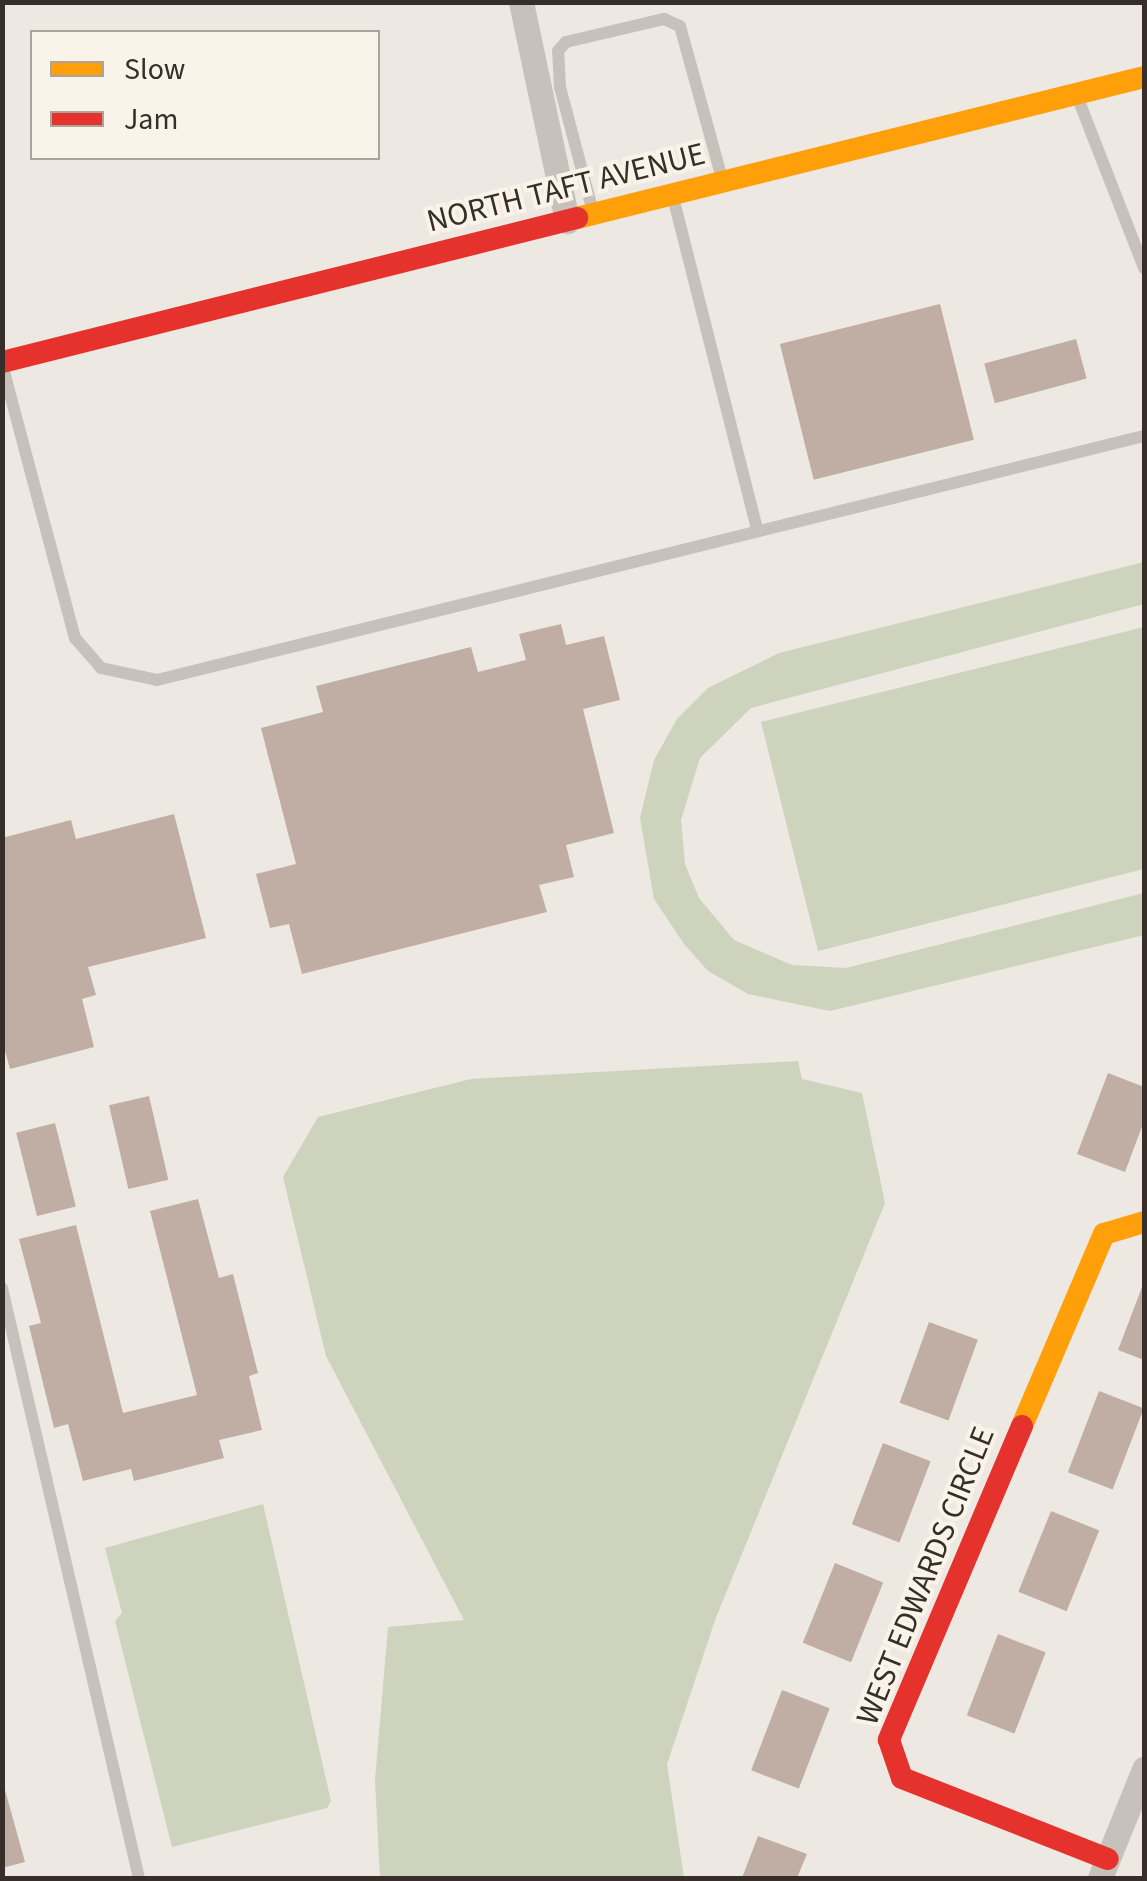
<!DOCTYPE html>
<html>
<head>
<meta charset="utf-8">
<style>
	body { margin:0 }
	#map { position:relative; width:1147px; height:1881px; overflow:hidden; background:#ede8e2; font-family:"Source Sans 3",sans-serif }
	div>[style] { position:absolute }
	.green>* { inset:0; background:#cdd3bc }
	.building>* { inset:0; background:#c0aea4; transform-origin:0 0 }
	.lane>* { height:12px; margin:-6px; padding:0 6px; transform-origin:6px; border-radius:6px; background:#c6c1bb }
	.street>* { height:25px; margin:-12.5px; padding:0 12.5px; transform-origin:12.5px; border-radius:12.5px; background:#c6c1bb }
	.slow>* { height:22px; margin:-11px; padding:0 11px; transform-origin:11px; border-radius:11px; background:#ff9f0a }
	.jam>* { height:22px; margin:-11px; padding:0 11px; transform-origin:11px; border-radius:11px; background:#e5322d }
	span { translate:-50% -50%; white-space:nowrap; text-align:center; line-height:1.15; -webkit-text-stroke:8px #f9f3e9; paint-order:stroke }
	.street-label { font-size:32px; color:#372e29 }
	.frame { position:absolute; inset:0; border:5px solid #372e29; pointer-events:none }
	.legend { position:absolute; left:30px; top:30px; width:350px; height:130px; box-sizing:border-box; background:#f9f3e9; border:2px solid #aba49c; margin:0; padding:12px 18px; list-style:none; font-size:30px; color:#372e29 }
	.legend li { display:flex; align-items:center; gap:20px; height:50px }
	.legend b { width:50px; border:2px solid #aba49c }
</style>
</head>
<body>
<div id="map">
	<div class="green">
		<i style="clip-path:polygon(1144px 562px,1144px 604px,751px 708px,700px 758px,681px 820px,685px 864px,699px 898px,734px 940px,792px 965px,846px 968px,1144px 893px,1144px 935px,830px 1011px,748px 994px,708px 971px,684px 944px,654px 899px,640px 818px,654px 760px,677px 719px,708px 688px,779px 653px)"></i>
		<i style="clip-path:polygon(1144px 627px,1144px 869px,818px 951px,761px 722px)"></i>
		<i style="clip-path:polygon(798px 1061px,802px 1079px,862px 1093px,885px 1203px,715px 1620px,667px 1764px,684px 1878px,380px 1878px,375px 1780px,388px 1627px,464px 1620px,326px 1356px,283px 1177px,318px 1117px,471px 1079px)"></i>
		<i style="clip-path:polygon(263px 1504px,331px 1801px,327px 1808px,172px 1847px,115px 1621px,122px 1613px,105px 1548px)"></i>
	</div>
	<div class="building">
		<i style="left:940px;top:304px;width:140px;height:165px;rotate:76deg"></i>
		<i style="left:1076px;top:339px;width:41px;height:95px;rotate:75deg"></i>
		<i style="clip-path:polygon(561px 624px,566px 645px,604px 636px,620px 700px,583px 709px,614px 833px,566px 845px,574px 877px,539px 885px,547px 912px,302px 974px,289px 924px,270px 928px,256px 874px,296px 864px,261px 728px,323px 712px,316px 686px,471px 647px,478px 672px,526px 660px,519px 634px)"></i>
		<i style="clip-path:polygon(174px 814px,206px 938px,88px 967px,96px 995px,82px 999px,94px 1047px,10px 1069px,2px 1040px,2px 838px,71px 820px,76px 839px)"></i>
		<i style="clip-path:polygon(1108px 1073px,1144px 1087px,1144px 1121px,1125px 1172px,1077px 1154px)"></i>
		<i style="left:149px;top:1096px;width:86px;height:41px;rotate:77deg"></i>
		<i style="left:55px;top:1123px;width:86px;height:40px;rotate:76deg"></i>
		<i style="clip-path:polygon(198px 1199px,219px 1278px,233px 1274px,258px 1373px,249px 1376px,262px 1430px,219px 1440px,224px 1458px,134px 1481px,131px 1469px,83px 1481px,68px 1424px,54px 1428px,29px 1326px,41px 1323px,19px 1239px,76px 1225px,123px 1413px,197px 1395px,150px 1211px)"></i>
		<i style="clip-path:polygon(1144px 1282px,1144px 1360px,1118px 1350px)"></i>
		<i style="left:929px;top:1322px;width:52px;height:86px;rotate:20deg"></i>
		<i style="left:1099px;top:1391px;width:48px;height:87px;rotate:21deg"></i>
		<i style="left:883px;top:1443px;width:51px;height:87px;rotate:21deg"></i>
		<i style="left:1051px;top:1511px;width:52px;height:87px;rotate:22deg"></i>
		<i style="left:835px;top:1563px;width:52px;height:86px;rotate:22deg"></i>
		<i style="left:998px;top:1634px;width:51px;height:87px;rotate:21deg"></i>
		<i style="left:782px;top:1690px;width:51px;height:86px;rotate:21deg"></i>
		<i style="clip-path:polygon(2px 1779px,25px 1862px,2px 1868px)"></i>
		<i style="clip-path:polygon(758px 1836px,807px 1854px,797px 1878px,742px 1878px)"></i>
	</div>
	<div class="lane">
		<i style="left:1077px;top:96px;width:185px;rotate:68.7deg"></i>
		<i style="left:673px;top:197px;width:341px;rotate:75.8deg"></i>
		<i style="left:593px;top:212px;width:129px;rotate:-104.8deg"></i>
		<i style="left:560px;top:87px;width:36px;rotate:-93deg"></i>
		<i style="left:558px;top:51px;width:12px;rotate:-48deg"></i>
		<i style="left:566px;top:42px;width:101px;rotate:-13.2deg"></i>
		<i style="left:664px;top:19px;width:17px;rotate:24deg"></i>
		<i style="left:680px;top:26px;width:159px;rotate:74.6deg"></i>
		<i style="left:2px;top:364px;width:284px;rotate:75.1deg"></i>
		<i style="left:75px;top:638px;width:40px;rotate:49deg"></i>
		<i style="left:101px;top:668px;width:57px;rotate:12.1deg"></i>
		<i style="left:157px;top:680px;width:1017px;rotate:-13.89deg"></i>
		<i style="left:2px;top:1288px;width:606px;rotate:76.93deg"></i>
	</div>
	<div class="street">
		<i style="left:521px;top:2px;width:224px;rotate:78.1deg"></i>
		<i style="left:1100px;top:1878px;width:118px;rotate:-68deg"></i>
	</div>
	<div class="slow">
		<i style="left:577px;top:218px;width:584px;rotate:-13.96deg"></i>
		<i style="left:1022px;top:1426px;width:209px;rotate:-66.9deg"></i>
		<i style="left:1104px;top:1234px;width:42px;rotate:-16.7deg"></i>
	</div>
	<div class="jam">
		<i style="left:2px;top:362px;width:593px;rotate:-14.06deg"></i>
		<i style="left:1022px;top:1426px;width:341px;rotate:113deg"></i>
		<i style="left:889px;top:1740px;width:40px;rotate:71.1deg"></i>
		<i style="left:902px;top:1778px;width:221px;rotate:21.5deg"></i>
	</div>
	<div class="street-label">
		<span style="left:566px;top:188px;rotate:-14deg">NORTH TAFT AVENUE</span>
		<span style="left:926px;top:1576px;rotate:-68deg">WEST EDWARDS CIRCLE</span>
	</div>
	<div class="frame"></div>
	<ul class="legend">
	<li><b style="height:12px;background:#ff9f0a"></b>Slow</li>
	<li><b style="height:12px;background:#e5322d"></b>Jam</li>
	</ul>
</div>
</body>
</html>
